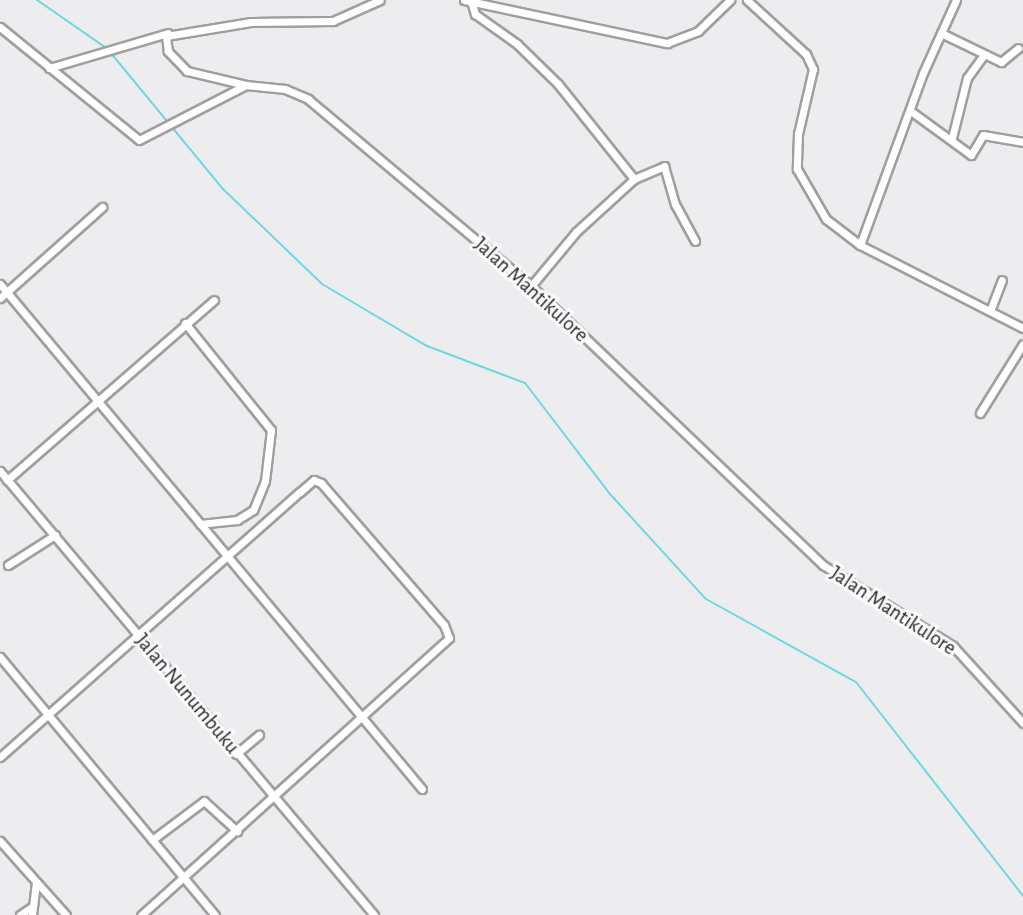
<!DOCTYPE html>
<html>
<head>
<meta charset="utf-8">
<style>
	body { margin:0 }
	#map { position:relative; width:1023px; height:915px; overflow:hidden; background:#ededf0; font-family:"Alegreya Sans",sans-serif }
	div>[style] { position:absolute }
	.stream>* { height:2px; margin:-1px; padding:0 1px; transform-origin:1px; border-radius:1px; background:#6ed8dc }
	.roads { filter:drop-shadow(2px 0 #9f9fa1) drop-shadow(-2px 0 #9f9fa1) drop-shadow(0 2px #9f9fa1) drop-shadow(0 -2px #9f9fa1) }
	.minor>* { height:7px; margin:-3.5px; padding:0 3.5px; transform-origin:3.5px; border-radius:3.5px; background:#fff }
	span { translate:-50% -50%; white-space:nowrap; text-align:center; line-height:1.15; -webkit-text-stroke:6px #fafbfd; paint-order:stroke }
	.street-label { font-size:21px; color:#29292a }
</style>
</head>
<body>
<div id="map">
	<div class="stream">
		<i style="left:37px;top:0;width:84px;rotate:34.8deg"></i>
		<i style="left:110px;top:52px;width:178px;rotate:50.5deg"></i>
		<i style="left:223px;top:189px;width:137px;rotate:43.8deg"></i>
		<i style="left:322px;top:284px;width:122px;rotate:30.6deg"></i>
		<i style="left:427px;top:346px;width:105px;rotate:20.7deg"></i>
		<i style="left:525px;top:383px;width:140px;rotate:52.6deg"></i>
		<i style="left:610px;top:494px;width:142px;rotate:47.6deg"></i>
		<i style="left:706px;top:599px;width:171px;rotate:29deg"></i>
		<i style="left:856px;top:682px;width:271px;rotate:52deg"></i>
	</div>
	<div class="roads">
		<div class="minor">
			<i style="left:464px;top:0;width:208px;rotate:12deg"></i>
			<i style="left:667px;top:43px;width:33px;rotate:-21deg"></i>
			<i style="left:698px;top:31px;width:45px;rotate:-44.1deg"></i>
			<i style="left:747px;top:0;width:80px;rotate:42.5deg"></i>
			<i style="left:806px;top:54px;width:17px;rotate:65deg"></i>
			<i style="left:813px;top:69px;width:67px;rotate:103deg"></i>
			<i style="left:798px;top:134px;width:35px;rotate:92deg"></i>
			<i style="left:797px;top:169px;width:58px;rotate:59.9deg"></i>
			<i style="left:826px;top:219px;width:43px;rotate:37.4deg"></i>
			<i style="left:860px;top:245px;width:183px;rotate:27deg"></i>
			<i style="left:471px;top:1px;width:14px;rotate:73deg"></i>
			<i style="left:475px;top:14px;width:52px;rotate:35.5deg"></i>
			<i style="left:517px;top:44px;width:57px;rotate:44.3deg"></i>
			<i style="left:558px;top:84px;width:122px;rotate:51.3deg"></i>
			<i style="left:634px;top:179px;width:79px;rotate:137.6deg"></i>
			<i style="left:576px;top:232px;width:70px;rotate:129.8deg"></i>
			<i style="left:0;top:27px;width:179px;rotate:39.1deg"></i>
			<i style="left:139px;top:140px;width:120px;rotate:-27.2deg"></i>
			<i style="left:246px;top:85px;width:39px;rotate:6deg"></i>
			<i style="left:285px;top:89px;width:25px;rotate:23deg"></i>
			<i style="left:308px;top:99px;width:291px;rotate:40deg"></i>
			<i style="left:531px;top:286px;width:404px;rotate:43.7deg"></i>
			<i style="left:823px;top:565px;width:153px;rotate:31.9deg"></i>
			<i style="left:953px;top:646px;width:104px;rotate:47.7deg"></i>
			<i style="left:941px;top:33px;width:67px;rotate:25.8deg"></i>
			<i style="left:1001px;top:62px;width:22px;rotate:-39deg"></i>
			<i style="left:49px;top:68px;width:124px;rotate:-16.4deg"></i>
			<i style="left:246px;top:85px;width:61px;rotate:-166.7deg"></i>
			<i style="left:187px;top:71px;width:28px;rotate:-134deg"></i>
			<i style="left:168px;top:51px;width:15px;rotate:-98deg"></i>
			<i style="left:166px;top:36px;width:86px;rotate:-9.4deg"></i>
			<i style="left:251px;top:22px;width:82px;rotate:-0.7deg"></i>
			<i style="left:333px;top:21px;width:51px;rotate:-24.1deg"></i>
			<i style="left:912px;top:112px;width:73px;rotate:36.1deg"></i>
			<i style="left:971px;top:155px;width:23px;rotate:-59deg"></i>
			<i style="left:983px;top:135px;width:41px;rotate:9.9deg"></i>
			<i style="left:952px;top:138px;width:62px;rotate:-76deg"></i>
			<i style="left:967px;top:78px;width:29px;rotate:-54deg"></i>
			<i style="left:634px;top:179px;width:33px;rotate:-23deg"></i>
			<i style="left:664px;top:166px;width:40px;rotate:74deg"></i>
			<i style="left:675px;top:204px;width:42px;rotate:61.6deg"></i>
			<i style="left:860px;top:245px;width:183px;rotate:-69.9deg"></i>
			<i style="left:923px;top:73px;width:80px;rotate:-65.7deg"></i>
			<i style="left:0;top:284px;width:658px;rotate:50.12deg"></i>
			<i style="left:0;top:298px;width:137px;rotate:-41.7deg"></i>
			<i style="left:990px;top:311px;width:33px;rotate:-69deg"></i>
			<i style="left:185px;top:323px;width:137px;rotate:51.2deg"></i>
			<i style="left:271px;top:430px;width:51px;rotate:96.7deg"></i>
			<i style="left:265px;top:481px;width:31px;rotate:112deg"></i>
			<i style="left:253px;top:510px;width:19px;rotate:148deg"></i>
			<i style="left:237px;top:520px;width:37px;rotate:174deg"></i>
			<i style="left:980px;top:413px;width:81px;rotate:-58.1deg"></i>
			<i style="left:0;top:471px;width:581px;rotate:49.89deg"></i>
			<i style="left:7px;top:480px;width:274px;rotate:-41deg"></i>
			<i style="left:8px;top:565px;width:56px;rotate:-32.6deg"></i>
			<i style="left:0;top:657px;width:336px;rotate:50.2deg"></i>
			<i style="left:236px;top:754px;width:30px;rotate:-40deg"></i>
			<i style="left:0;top:757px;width:400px;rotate:-41.5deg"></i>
			<i style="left:300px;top:492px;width:18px;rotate:-41deg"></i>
			<i style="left:314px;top:480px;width:8px;rotate:23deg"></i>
			<i style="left:321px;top:483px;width:188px;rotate:49.1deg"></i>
			<i style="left:444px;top:625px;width:14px;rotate:69deg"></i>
			<i style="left:449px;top:638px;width:414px;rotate:138deg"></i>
			<i style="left:152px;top:840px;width:65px;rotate:-36.9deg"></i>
			<i style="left:204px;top:801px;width:45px;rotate:42.3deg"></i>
			<i style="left:0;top:841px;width:99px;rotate:48.3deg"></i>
			<i style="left:20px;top:915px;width:14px;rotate:-34deg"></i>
			<i style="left:32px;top:915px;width:33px;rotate:-83deg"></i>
		</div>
	</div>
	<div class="street-label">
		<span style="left:531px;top:290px;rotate:42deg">Jalan Mantikulore</span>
		<span style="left:893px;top:611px;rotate:33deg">Jalan Mantikulore</span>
		<span style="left:187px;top:694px;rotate:50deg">Jalan Nunumbuku</span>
	</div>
</div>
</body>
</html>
